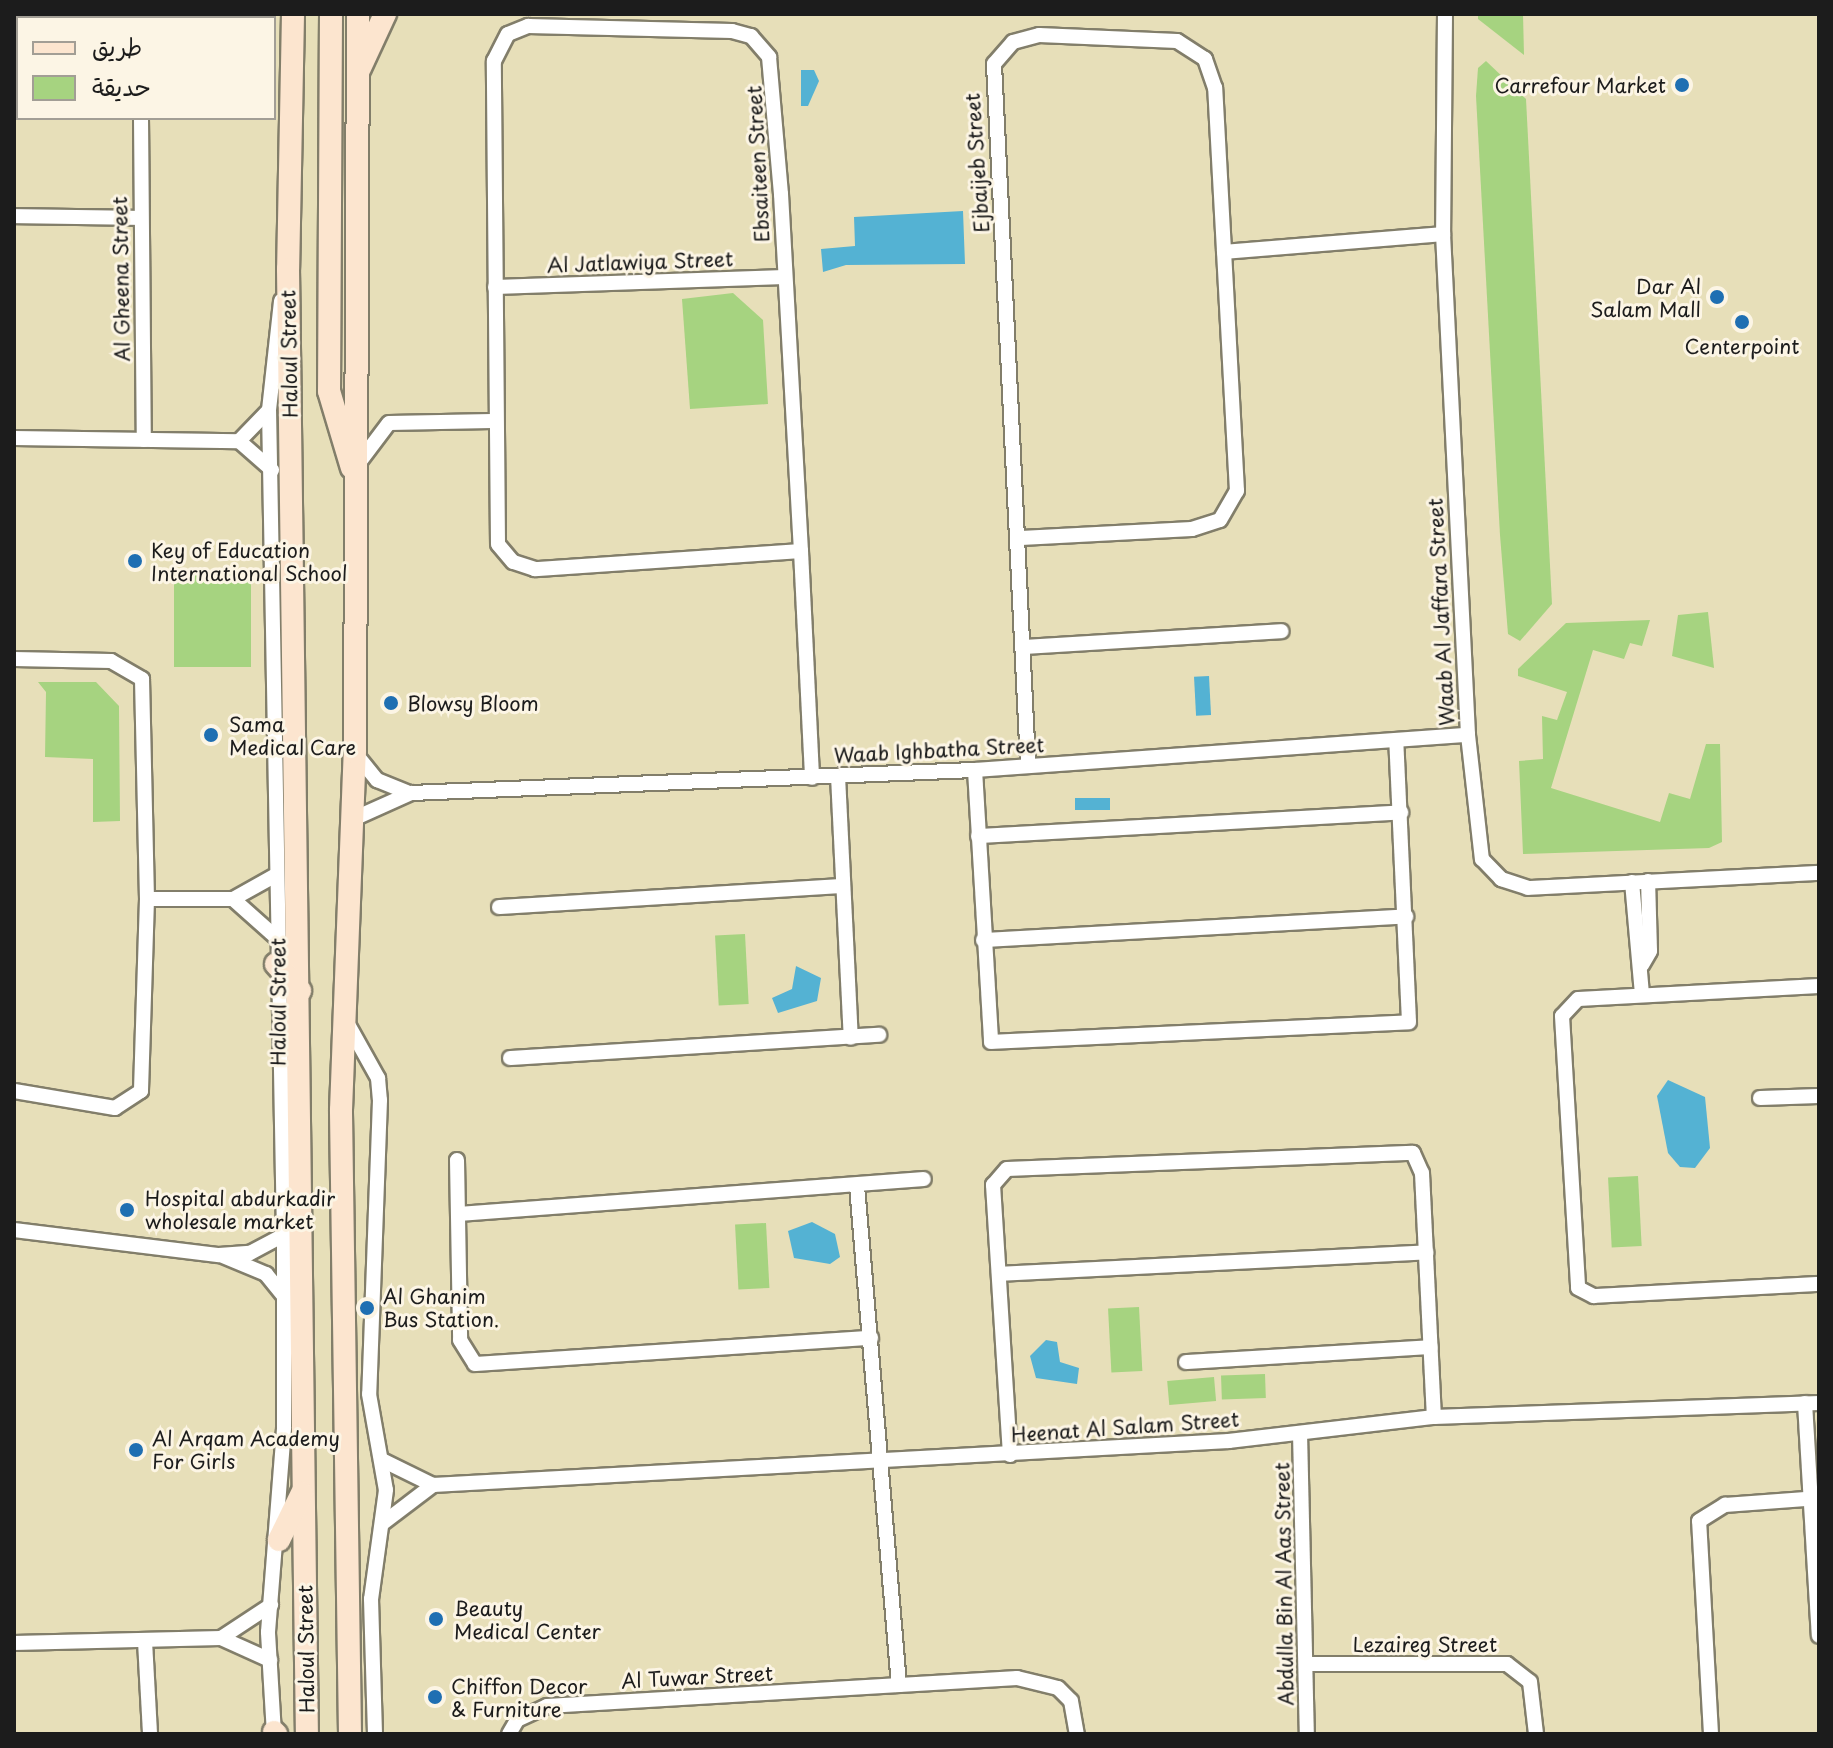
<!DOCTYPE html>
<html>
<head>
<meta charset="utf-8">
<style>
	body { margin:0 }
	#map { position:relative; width:1833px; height:1748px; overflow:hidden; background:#e7dfb9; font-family:"Playpen Sans","Playpen Sans Arabic",sans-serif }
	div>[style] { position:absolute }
	.green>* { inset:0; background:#a6d380; transform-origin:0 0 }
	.water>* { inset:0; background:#54b2d3; transform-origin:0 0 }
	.roads { filter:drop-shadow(2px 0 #827e6a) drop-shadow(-2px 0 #827e6a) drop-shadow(0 2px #827e6a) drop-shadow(0 -2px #827e6a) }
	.minor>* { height:14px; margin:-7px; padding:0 7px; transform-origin:7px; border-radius:7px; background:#fff }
	.secondary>* { height:22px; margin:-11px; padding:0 11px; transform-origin:11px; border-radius:11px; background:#fce5cf }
	.dots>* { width:22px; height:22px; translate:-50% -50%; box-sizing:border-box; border:4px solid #fcf5e5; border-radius:50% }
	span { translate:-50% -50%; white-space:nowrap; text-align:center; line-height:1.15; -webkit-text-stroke:6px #fcf5e5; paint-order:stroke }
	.poi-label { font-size:20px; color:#1c1c1c }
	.right { translate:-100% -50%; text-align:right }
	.left { translate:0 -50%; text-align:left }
	.street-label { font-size:20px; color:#1c1c1c }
	.frame { position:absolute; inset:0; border:16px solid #1c1c1c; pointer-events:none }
	.legend { position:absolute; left:16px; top:16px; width:260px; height:104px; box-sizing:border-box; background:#fcf5e5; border:2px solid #a29e95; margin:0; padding:10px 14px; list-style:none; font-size:24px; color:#1c1c1c }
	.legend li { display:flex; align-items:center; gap:16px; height:40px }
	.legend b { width:40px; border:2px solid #a29e95 }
</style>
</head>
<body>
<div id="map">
	<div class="green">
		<i style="clip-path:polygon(1478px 14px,1523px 14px,1524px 55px,1478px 19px)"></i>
		<i style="clip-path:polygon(1486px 61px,1526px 99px,1552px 604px,1520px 641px,1508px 634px,1500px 535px,1476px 96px,1478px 68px)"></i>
		<i style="clip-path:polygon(733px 293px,763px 320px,768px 404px,690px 409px,682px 299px)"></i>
		<i style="left:174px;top:571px;width:77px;height:96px"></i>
		<i style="clip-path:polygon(1708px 612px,1714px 668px,1672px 656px,1678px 615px)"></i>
		<i style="clip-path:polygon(1650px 620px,1642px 646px,1630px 643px,1624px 659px,1593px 650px,1551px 788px,1660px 822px,1669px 793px,1690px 799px,1706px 744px,1720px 744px,1722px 842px,1709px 848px,1523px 854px,1519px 761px,1543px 759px,1542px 716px,1557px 720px,1567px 692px,1518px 676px,1518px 669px,1566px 623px)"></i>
		<i style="clip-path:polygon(38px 682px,96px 682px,119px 706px,120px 821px,93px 822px,93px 759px,45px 757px,46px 692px)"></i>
		<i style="left:745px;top:934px;width:70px;height:30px;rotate:87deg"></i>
		<i style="left:1638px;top:1176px;width:70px;height:30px;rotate:87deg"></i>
		<i style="left:766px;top:1223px;width:65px;height:31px;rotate:87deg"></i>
		<i style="left:1139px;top:1307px;width:64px;height:31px;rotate:87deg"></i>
		<i style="left:1265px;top:1374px;width:24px;height:44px;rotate:88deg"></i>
		<i style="left:1214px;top:1377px;width:24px;height:47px;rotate:85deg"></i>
	</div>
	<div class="water">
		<i style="clip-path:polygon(801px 70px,814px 70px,819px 81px,808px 106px,801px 106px)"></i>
		<i style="clip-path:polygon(963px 211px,965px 264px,846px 265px,823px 272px,821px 249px,855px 246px,854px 217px)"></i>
		<i style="left:1209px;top:676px;width:39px;height:15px;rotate:87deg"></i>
		<i style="left:1110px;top:798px;width:12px;height:35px;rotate:90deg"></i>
		<i style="clip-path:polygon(796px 966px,821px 978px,817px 1001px,778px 1013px,772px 998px,792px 989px)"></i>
		<i style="clip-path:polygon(1668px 1080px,1705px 1097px,1710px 1148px,1695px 1168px,1680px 1167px,1668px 1153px,1657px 1096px)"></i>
		<i style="clip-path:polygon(812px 1222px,835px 1234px,840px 1257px,830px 1264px,794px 1258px,788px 1231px)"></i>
		<i style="clip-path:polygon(1046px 1340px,1057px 1342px,1060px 1362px,1079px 1368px,1077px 1384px,1036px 1378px,1030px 1356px)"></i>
	</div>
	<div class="roads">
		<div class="minor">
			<i style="left:133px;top:14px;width:5px;rotate:53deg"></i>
			<i style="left:1445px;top:14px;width:220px;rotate:90.5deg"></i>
			<i style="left:1443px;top:234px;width:502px;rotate:87.14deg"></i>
			<i style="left:1468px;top:735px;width:125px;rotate:83.6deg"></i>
			<i style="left:1482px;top:859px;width:28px;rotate:46deg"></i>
			<i style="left:1501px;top:879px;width:28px;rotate:18deg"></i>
			<i style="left:1528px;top:888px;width:291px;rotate:-3deg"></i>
			<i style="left:141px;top:118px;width:322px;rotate:89.5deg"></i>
			<i style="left:14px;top:216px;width:125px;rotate:0.9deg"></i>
			<i style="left:1224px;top:252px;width:220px;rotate:-4.7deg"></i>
			<i style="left:495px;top:287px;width:290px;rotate:-2deg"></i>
			<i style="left:14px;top:438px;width:225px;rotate:0.8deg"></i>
			<i style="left:239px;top:441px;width:44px;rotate:41.3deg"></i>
			<i style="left:239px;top:441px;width:43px;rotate:-45.9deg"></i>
			<i style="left:361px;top:460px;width:46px;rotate:-52.9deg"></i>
			<i style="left:389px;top:423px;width:103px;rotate:-1.1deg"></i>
			<i style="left:1021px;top:538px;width:171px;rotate:-3deg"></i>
			<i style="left:1192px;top:529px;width:29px;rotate:-18deg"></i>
			<i style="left:1220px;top:520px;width:34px;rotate:-60deg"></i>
			<i style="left:1237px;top:491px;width:404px;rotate:-93.1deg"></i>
			<i style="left:1215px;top:88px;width:31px;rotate:-109deg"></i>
			<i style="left:1205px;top:59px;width:33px;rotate:-147deg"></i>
			<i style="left:1177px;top:41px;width:138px;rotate:-177.5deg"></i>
			<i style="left:1039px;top:35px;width:27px;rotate:165deg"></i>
			<i style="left:1013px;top:42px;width:29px;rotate:131deg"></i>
			<i style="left:994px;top:64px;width:702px;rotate:87.22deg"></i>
			<i style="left:801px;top:551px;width:267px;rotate:176.1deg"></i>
			<i style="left:535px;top:569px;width:23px;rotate:-162deg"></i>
			<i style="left:513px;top:562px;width:23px;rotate:-130deg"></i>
			<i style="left:498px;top:544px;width:483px;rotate:-90.5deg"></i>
			<i style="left:494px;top:61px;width:30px;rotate:-63deg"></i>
			<i style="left:508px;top:34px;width:22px;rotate:-22deg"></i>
			<i style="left:528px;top:26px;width:204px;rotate:1.4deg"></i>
			<i style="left:732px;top:31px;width:20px;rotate:15deg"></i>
			<i style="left:751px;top:36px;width:28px;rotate:49deg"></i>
			<i style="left:769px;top:57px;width:138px;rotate:85deg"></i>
			<i style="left:781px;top:194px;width:358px;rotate:86.8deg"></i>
			<i style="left:801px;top:551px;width:227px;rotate:87.2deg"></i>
			<i style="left:1023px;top:647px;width:259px;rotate:-3.5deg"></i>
			<i style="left:14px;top:659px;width:97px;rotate:1.2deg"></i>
			<i style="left:111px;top:661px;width:36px;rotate:30deg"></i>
			<i style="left:142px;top:679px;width:220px;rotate:88.7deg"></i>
			<i style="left:147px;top:899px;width:192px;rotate:91.8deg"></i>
			<i style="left:141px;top:1091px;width:31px;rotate:147deg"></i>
			<i style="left:115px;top:1108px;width:102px;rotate:-170.4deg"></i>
			<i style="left:355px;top:753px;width:35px;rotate:51deg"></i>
			<i style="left:377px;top:780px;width:32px;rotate:22deg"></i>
			<i style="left:975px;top:770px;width:272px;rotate:86.6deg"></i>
			<i style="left:991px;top:1042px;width:418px;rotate:-2.7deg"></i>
			<i style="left:1409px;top:1022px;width:282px;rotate:-92.6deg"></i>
			<i style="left:838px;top:776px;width:262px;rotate:87.2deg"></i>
			<i style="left:353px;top:819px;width:64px;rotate:-24.1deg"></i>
			<i style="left:411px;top:793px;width:564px;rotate:-2.34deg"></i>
			<i style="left:975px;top:770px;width:494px;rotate:-4.1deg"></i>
			<i style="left:978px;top:836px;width:424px;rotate:-3.2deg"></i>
			<i style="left:1632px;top:882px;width:113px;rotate:84.9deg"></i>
			<i style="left:147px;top:899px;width:86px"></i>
			<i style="left:233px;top:899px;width:49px;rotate:-29.2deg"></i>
			<i style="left:233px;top:899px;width:59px;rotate:41.6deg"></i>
			<i style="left:499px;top:907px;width:344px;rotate:-3.5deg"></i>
			<i style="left:983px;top:940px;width:424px;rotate:-3.2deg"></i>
			<i style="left:1642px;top:965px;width:16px;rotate:-60deg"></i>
			<i style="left:1650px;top:951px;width:70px;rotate:-91.6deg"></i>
			<i style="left:1819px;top:986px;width:241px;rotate:176.9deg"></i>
			<i style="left:1578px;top:999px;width:23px;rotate:133deg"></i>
			<i style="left:1562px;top:1016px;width:272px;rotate:86.6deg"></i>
			<i style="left:1578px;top:1288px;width:18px;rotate:27deg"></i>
			<i style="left:1594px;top:1296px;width:225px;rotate:-3.1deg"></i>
			<i style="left:345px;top:1019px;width:68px;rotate:60.8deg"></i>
			<i style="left:378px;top:1078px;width:22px;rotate:85deg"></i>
			<i style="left:380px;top:1100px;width:294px;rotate:92.1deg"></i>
			<i style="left:369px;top:1394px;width:97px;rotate:80deg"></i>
			<i style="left:386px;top:1490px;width:110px;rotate:97.8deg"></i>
			<i style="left:371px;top:1599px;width:135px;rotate:88.3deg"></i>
			<i style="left:510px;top:1058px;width:370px;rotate:-3.6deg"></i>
			<i style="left:1760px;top:1098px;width:59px;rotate:-1.9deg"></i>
			<i style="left:457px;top:1160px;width:180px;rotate:89deg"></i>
			<i style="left:460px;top:1340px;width:28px;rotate:58deg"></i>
			<i style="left:475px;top:1364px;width:397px;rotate:-3.8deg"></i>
			<i style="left:857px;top:1186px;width:501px;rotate:85.19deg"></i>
			<i style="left:459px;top:1214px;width:466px;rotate:-4.3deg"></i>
			<i style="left:14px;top:1230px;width:207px;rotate:7deg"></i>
			<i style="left:219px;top:1255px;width:31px;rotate:-4deg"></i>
			<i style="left:250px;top:1253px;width:38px;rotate:-28deg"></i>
			<i style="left:223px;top:1256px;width:47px;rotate:22.7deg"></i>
			<i style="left:266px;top:1274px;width:28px;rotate:51deg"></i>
			<i style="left:999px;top:1274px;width:428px;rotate:-2.9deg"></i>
			<i style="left:1186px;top:1362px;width:245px;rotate:-3.5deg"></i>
			<i style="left:1805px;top:1403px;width:233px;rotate:86.6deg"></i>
			<i style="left:1300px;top:1433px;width:301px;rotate:88.7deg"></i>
			<i style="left:1010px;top:1455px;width:271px;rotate:-93.6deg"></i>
			<i style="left:993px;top:1185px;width:21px;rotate:-49deg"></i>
			<i style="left:1007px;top:1169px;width:406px;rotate:-2.3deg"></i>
			<i style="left:1413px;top:1153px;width:22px;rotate:66deg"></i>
			<i style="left:1422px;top:1173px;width:244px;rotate:87.2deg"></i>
			<i style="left:384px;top:1461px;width:55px;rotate:26.1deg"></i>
			<i style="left:433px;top:1485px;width:797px;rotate:-3.16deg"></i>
			<i style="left:1229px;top:1441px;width:206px;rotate:-6.7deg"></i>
			<i style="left:1434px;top:1417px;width:385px;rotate:-2.1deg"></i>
			<i style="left:383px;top:1523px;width:63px;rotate:-37.2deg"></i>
			<i style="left:221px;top:1638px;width:54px;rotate:24.2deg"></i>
			<i style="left:145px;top:1641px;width:93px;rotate:86.9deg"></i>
			<i style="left:14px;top:1643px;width:207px;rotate:-1.4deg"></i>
			<i style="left:221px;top:1638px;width:60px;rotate:-33.4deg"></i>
			<i style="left:1308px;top:1664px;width:199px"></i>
			<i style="left:1507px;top:1664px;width:29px;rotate:38deg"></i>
			<i style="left:1530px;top:1682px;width:52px;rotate:83.4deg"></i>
			<i style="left:274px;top:1734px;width:102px;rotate:-93.4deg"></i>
			<i style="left:268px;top:1632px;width:206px;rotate:-85.5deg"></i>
			<i style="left:284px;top:1427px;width:192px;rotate:-90deg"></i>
			<i style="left:284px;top:1235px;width:825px;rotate:-91.04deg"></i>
			<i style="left:269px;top:410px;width:110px;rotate:-83.7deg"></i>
			<i style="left:509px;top:1734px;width:16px;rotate:-60deg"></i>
			<i style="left:517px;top:1720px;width:33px;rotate:-25deg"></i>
			<i style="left:547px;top:1706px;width:471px;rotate:-3.4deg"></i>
			<i style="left:1017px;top:1678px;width:42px;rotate:13.7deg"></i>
			<i style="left:1058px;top:1688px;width:18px;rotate:45deg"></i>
			<i style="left:1071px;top:1701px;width:34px;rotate:80deg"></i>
			<i style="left:1711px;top:1734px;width:213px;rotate:-93.2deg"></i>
			<i style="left:1699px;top:1521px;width:31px;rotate:-32deg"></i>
			<i style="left:1725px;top:1505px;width:94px;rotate:-4.3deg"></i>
		</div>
		<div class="secondary">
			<i style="left:293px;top:14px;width:255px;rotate:91.1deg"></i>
			<i style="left:288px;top:269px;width:1465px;rotate:89.26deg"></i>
			<i style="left:331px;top:14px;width:377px;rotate:90.3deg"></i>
			<i style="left:329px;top:391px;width:80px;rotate:73.4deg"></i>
			<i style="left:360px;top:68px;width:60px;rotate:-65.2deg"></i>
			<i style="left:276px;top:964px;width:36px;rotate:48deg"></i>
			<i style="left:279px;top:1540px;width:52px;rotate:-63.9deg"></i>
			<i style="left:274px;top:1732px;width:3px;rotate:45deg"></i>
			<i style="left:350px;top:1734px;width:624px;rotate:-90.83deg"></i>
			<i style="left:341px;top:1110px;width:358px;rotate:-87.8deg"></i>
			<i style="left:355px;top:752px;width:738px;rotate:-89.77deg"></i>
		</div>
	</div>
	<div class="dots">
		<i style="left:1682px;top:85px;background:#1f6fb2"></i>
		<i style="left:1717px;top:297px;background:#1f6fb2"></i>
		<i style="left:1742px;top:322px;background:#1f6fb2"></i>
		<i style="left:135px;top:561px;background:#1f6fb2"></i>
		<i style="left:391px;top:703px;background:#1f6fb2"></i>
		<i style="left:211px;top:735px;background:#1f6fb2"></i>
		<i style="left:127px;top:1210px;background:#1f6fb2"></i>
		<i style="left:367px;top:1308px;background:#1f6fb2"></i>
		<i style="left:136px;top:1450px;background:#1f6fb2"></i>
		<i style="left:436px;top:1619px;background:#1f6fb2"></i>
		<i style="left:435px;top:1697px;background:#1f6fb2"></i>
	</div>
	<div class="poi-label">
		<span class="right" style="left:1666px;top:85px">Carrefour Market</span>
		<span class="right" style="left:1701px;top:298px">Dar Al<br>Salam Mall</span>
		<span style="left:1742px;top:346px">Centerpoint</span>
		<span class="left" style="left:151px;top:562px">Key of Education<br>International School</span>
		<span class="left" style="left:407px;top:703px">Blowsy Bloom</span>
		<span class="left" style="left:229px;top:736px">Sama<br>Medical Care</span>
		<span class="left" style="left:145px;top:1210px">Hospital abdurkadir<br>wholesale market</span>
		<span class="left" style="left:383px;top:1308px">Al Ghanim<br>Bus Station.</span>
		<span class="left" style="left:152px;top:1450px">Al Arqam Academy<br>For Girls</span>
		<span class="left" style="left:454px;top:1620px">Beauty<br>Medical Center</span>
		<span class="left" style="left:451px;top:1698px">Chiffon Decor<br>&amp; Furniture</span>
	</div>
	<div class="street-label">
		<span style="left:977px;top:163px;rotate:-94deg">Ejbaijeb Street</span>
		<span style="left:758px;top:164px;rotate:-93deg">Ebsaiteen Street</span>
		<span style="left:640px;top:262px;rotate:-2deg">Al Jatlawiya Street</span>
		<span style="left:121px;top:279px;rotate:-91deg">Al Gheena Street</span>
		<span style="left:289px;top:354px;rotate:-91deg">Haloul Street</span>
		<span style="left:1441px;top:612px;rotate:-93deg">Waab Al Jaffara Street</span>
		<span style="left:939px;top:750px;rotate:-3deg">Waab Ighbatha Street</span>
		<span style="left:278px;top:1002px;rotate:-90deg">Haloul Street</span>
		<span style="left:1125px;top:1427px;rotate:-4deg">Heenat Al Salam Street</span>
		<span style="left:1284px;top:1584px;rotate:-91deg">Abdulla Bin Al Aas Street</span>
		<span style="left:1425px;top:1644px">Lezaireg Street</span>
		<span style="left:306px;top:1649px;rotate:-91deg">Haloul Street</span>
		<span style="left:697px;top:1677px;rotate:-3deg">Al Tuwar Street</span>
	</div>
	<div class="frame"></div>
	<ul class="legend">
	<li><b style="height:10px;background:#fce5cf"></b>طريق</li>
	<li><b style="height:22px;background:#a6d380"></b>حديقة</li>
	</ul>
</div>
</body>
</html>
